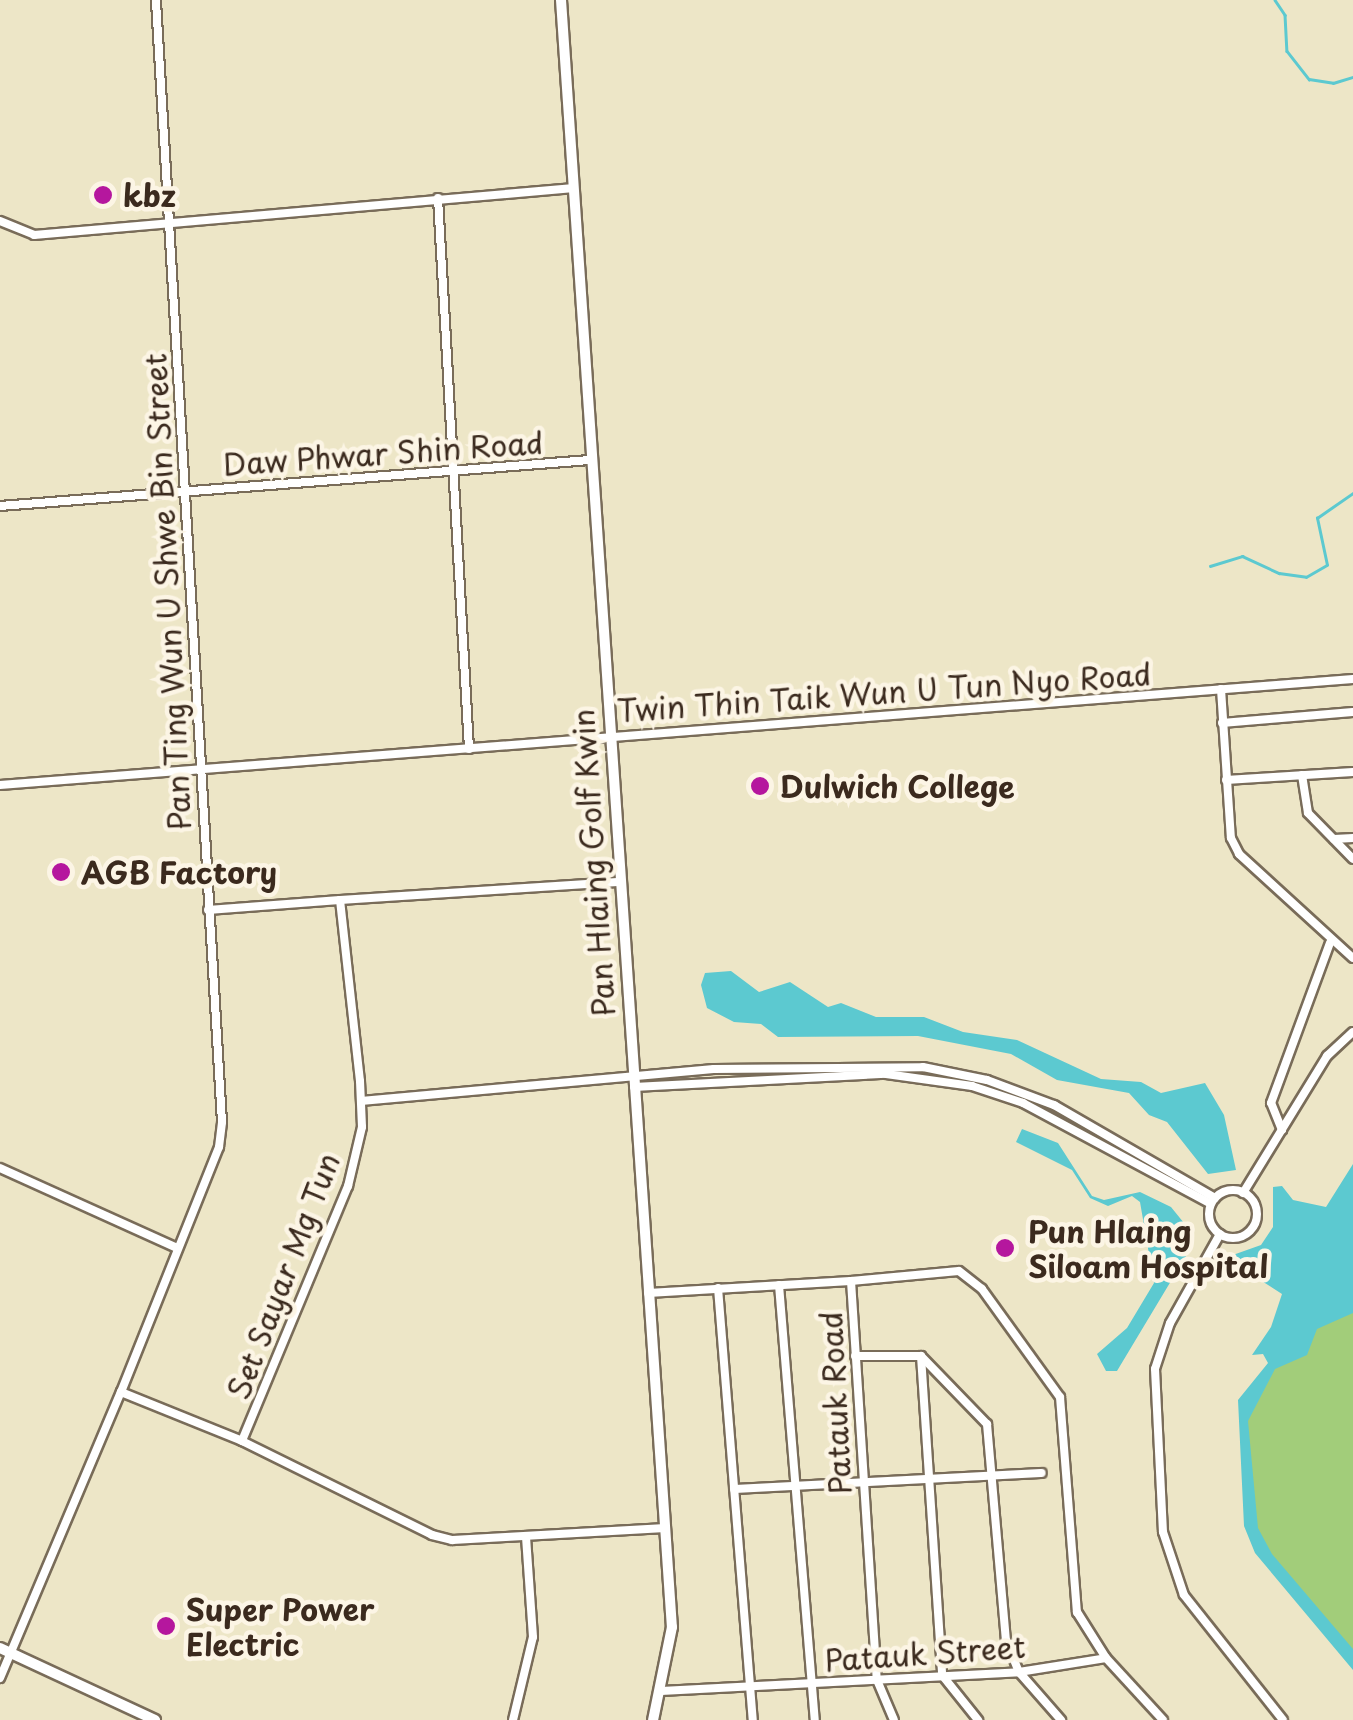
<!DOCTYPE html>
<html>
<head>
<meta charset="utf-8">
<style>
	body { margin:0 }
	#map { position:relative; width:1353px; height:1720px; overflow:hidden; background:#ede6c7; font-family:"Playpen Sans",sans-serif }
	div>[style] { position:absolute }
	.green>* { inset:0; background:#a2cd7a }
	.water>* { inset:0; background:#5cc9d0 }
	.stream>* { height:2.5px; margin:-1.25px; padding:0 1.25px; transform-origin:1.25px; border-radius:1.25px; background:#5cc9d0 }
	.roads { filter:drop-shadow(2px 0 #796c59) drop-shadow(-2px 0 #796c59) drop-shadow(0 2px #796c59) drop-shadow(0 -2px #796c59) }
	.minor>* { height:8px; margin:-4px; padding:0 4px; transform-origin:4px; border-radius:4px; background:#fff }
	.minor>.ring { margin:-4px; padding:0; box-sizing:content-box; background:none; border:8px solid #fff; border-radius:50% }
	.tertiary>* { height:10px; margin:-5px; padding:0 5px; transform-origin:5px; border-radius:5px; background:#fff }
	.dots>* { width:28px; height:28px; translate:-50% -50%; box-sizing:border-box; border:5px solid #fcf5e5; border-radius:50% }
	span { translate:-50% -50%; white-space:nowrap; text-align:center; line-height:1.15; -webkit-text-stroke:9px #fcf5e5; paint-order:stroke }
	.poi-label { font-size:30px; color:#3b2a1e; font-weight:700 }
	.left { translate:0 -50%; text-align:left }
	.street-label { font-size:30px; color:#3b2a1e }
</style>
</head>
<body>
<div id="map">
	<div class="green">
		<i style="clip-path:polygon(1299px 1302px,1353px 1306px,1353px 1659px,1263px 1551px,1246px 1503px,1243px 1425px)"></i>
	</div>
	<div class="water">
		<i style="clip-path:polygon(731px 971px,759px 992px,790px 982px,828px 1007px,841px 1003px,876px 1017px,924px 1017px,963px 1032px,1017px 1040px,1101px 1079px,1141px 1082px,1161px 1093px,1205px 1083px,1224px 1115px,1236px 1170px,1208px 1174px,1167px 1122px,1149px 1115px,1129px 1093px,1057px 1080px,1011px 1054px,918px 1036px,778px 1037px,761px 1024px,734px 1022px,707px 1008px,701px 985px,705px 973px)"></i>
		<i style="clip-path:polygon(1022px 1129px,1058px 1143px,1092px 1196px,1104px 1200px,1140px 1192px,1171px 1207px,1188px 1228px,1186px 1256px,1117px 1371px,1106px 1371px,1097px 1354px,1127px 1328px,1154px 1283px,1140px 1202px,1132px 1196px,1108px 1206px,1090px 1198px,1072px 1170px,1016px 1142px)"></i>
		<i style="clip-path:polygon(1353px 1164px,1353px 1313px,1317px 1329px,1307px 1355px,1275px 1369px,1248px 1421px,1258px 1528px,1272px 1554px,1353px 1649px,1353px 1670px,1255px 1553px,1244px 1526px,1238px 1400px,1268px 1363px,1263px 1354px,1252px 1355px,1271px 1327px,1282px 1294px,1246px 1271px,1220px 1272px,1230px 1256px,1261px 1245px,1273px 1227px,1273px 1187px,1282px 1186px,1293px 1200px,1326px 1207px)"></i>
	</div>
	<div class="stream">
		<i style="left:1275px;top:0;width:18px;rotate:56deg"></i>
		<i style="left:1285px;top:15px;width:36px;rotate:87deg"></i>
		<i style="left:1287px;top:51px;width:36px;rotate:52deg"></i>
		<i style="left:1309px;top:79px;width:24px;rotate:9deg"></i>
		<i style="left:1333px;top:83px;width:21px;rotate:-17deg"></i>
		<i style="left:1210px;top:566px;width:34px;rotate:-17deg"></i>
		<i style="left:1242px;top:556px;width:41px;rotate:24.7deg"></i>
		<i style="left:1279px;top:573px;width:27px;rotate:8deg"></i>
		<i style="left:1306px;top:577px;width:24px;rotate:-30deg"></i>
		<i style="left:1327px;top:565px;width:48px;rotate:-102deg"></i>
		<i style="left:1317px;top:518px;width:44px;rotate:-34.8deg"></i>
	</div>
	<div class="roads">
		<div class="minor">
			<i style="left:438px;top:198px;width:552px;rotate:86.78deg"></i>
			<i style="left:0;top:221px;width:37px;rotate:22deg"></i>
			<i style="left:34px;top:235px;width:542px;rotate:-4.97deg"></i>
			<i style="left:0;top:506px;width:592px;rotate:-4.46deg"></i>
			<i style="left:1221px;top:689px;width:149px;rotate:86.2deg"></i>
			<i style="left:1231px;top:838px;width:18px;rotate:63deg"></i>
			<i style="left:1239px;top:854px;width:154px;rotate:42.4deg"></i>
			<i style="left:1222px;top:723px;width:131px;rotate:-4.8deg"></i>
			<i style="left:1302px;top:775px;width:38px;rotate:81deg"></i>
			<i style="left:1308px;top:813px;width:64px;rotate:45.6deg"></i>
			<i style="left:1226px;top:780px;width:127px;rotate:-3.6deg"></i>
			<i style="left:0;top:785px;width:1357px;rotate:-4.48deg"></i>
			<i style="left:1334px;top:839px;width:19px;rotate:-3deg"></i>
			<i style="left:340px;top:900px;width:278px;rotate:-3.7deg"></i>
			<i style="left:208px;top:910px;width:132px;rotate:-4.3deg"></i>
			<i style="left:340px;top:900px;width:182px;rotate:83.7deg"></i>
			<i style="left:360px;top:1081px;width:46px;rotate:87.5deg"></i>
			<i style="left:362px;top:1127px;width:61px;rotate:103.3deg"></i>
			<i style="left:348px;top:1186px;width:276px;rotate:112.6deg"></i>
			<i style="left:634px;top:1087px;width:252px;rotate:-3deg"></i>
			<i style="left:886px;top:1074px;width:87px;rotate:7.9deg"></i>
			<i style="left:972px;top:1086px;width:54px;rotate:18.4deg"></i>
			<i style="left:1023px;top:1103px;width:213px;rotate:28.2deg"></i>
			<i style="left:361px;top:1101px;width:354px;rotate:-5.2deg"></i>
			<i style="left:714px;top:1069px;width:209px;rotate:-0.5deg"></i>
			<i style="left:923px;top:1067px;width:65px;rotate:11.5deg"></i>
			<i style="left:987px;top:1080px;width:72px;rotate:20.5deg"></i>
			<i style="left:1054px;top:1105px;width:186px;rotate:30deg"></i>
			<i style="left:1282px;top:1130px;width:29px;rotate:-112deg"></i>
			<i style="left:1271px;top:1103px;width:171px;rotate:-69.8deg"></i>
			<i style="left:0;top:1168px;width:194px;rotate:24.3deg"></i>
			<i class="ring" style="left:1209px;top:1190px;width:40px;height:40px"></i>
			<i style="left:1243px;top:1193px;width:161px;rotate:-58.5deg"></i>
			<i style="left:1327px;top:1056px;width:35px;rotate:-43deg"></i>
			<i style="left:1220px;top:1234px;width:102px;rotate:119.3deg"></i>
			<i style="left:1170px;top:1323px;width:48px;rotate:108.1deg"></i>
			<i style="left:1155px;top:1369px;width:163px;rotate:87.2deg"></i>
			<i style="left:1163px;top:1532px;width:66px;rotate:71.6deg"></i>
			<i style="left:1184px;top:1595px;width:159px;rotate:51.6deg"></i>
			<i style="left:851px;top:1281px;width:108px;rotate:-5.3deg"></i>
			<i style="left:959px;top:1271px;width:29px;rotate:38deg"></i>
			<i style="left:982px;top:1289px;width:133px;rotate:54.2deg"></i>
			<i style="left:1060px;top:1397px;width:216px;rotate:85.5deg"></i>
			<i style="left:1077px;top:1612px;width:54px;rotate:57.8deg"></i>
			<i style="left:779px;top:1285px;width:436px;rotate:85.3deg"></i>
			<i style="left:718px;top:1288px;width:433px;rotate:85.4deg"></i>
			<i style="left:648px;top:1293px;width:203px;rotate:-3.4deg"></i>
			<i style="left:851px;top:1281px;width:400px;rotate:86.3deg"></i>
			<i style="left:877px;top:1680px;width:43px;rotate:67deg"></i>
			<i style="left:855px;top:1356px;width:66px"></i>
			<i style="left:921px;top:1356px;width:320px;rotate:86.2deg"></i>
			<i style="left:942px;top:1675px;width:58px;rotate:51.3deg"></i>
			<i style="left:921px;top:1356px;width:95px;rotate:45.9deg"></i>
			<i style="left:987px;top:1424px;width:217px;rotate:85deg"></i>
			<i style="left:1006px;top:1640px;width:35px;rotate:68deg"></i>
			<i style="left:1019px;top:1672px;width:64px;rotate:48.8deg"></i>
			<i style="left:121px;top:1392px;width:131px;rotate:22deg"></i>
			<i style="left:242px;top:1441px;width:212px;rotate:26.3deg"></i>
			<i style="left:432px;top:1535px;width:21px;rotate:14deg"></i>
			<i style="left:452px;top:1540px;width:214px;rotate:-3.2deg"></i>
			<i style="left:734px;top:1489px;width:308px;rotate:-3deg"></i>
			<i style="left:0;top:1678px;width:311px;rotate:-67.1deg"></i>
			<i style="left:121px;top:1392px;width:264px;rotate:-68.2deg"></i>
			<i style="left:219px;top:1147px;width:25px;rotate:-83deg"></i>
			<i style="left:222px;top:1122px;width:1124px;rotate:-93.37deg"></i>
			<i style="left:661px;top:1691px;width:359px;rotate:-3deg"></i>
			<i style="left:1019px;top:1672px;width:88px;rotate:-9.1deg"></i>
			<i style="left:1106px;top:1658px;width:84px;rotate:47.4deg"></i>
			<i style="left:513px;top:1720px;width:85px;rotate:-76.5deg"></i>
			<i style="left:533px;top:1637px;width:101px;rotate:-94deg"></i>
		</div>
		<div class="tertiary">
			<i style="left:561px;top:0;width:1631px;rotate:86.1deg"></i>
			<i style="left:672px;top:1627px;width:95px;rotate:101.5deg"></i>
			<i style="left:0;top:1648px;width:171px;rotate:24.9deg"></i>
		</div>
	</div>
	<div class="dots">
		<i style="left:103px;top:195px;background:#b5179e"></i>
		<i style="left:760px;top:786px;background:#b5179e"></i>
		<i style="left:61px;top:872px;background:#b5179e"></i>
		<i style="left:1005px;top:1248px;background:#b5179e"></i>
		<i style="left:166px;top:1626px;background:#b5179e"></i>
	</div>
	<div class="poi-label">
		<span class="left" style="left:123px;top:195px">kbz</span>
		<span class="left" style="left:780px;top:786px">Dulwich College</span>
		<span class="left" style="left:81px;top:872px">AGB Factory</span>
		<span class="left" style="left:1028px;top:1248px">Pun Hlaing<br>Siloam Hospital</span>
		<span class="left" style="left:186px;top:1626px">Super Power<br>Electric</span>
	</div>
	<div class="street-label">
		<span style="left:383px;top:453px;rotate:-4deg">Daw Phwar Shin Road</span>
		<span style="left:167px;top:592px;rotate:-93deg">Pan Ting Wun U Shwe Bin Street</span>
		<span style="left:884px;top:692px;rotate:-4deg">Twin Thin Taik Wun U Tun Nyo Road</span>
		<span style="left:593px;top:863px;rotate:-94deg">Pan Hlaing Golf Kwin</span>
		<span style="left:283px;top:1276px;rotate:-69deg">Set Sayar Mg Tun</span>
		<span style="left:835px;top:1403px;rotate:-93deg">Patauk Road</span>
		<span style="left:925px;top:1653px;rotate:-4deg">Patauk Street</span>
	</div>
</div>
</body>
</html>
